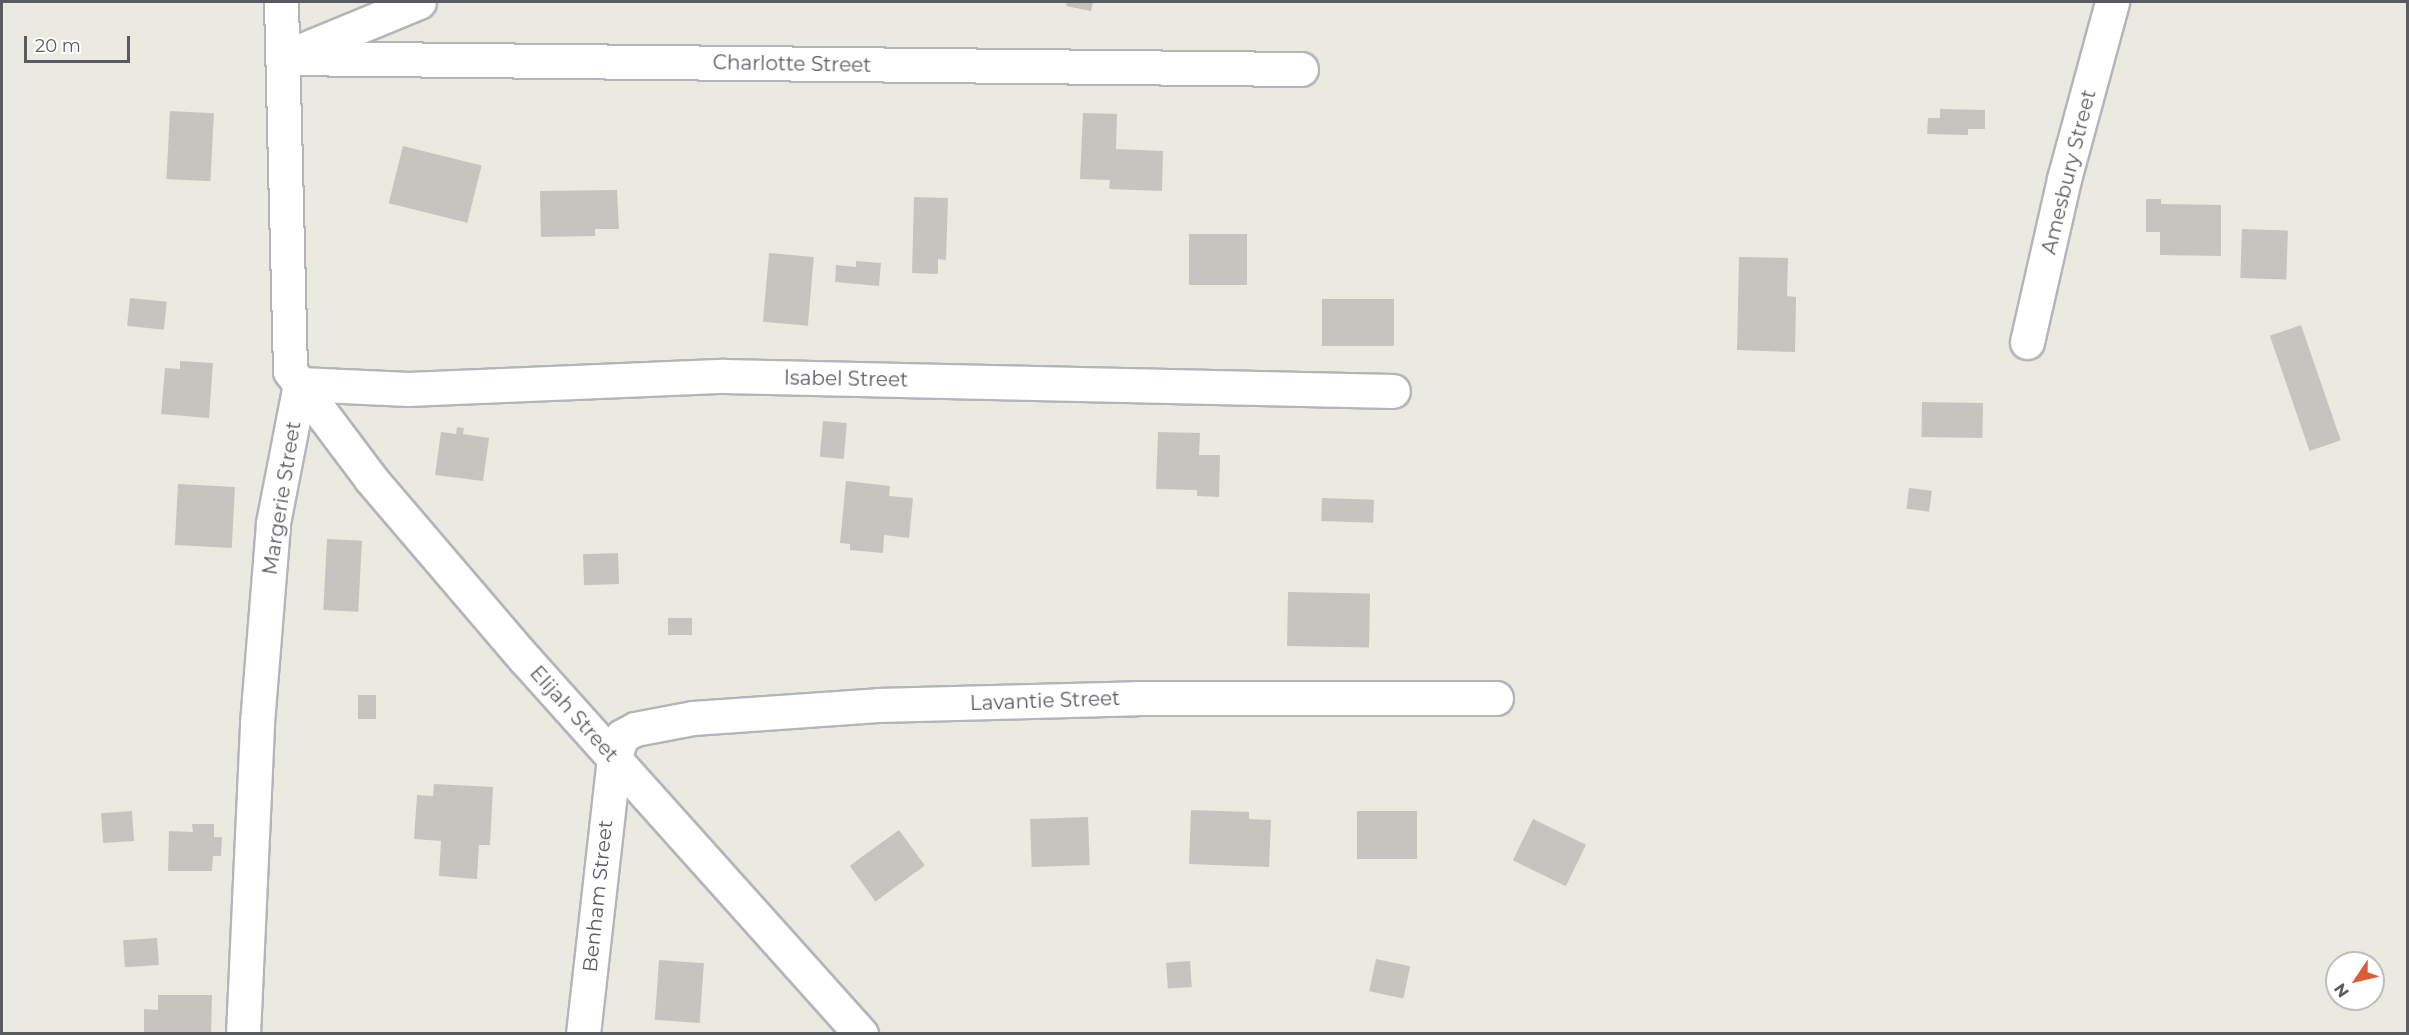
<!DOCTYPE html>
<html>
<head>
<meta charset="utf-8">
<style>
	body { margin:0 }
	#map { position:relative; width:2409px; height:1035px; overflow:hidden; background:#ebeae1; font-family:Montserrat,sans-serif }
	div>[style] { position:absolute }
	.building>* { inset:0; background:#c6c4be; transform-origin:0 0 }
	.roads { filter:drop-shadow(2px 0 #b3b5ba) drop-shadow(-2px 0 #b3b5ba) drop-shadow(0 2px #b3b5ba) drop-shadow(0 -2px #b3b5ba) }
	.street>* { height:33px; margin:-16.5px; padding:0 16.5px; transform-origin:16.5px; border-radius:16.5px; background:#fff }
	span { translate:-50% -50%; white-space:nowrap; text-align:center; line-height:1.15; -webkit-text-stroke:5px #fff; paint-order:stroke }
	.street-label { font-size:20px; color:#595b60 }
	.frame { position:absolute; inset:0; border:3px solid #595b60; pointer-events:none }
	.north { position:absolute; left:2325px; top:951px; width:60px; height:60px; box-sizing:border-box; background:#fff; border:2px solid #bdbdbf; border-radius:50%; rotate:235deg; font-size:16px; font-weight:700; line-height:24px; text-align:center; color:#595b60 }
	.north::after { content:''; display:block; margin:auto; width:21px; height:27px; background:#db5d37; clip-path:polygon(50% 0,100% 100%,50% 72%,0 100%) }
	.scale { position:absolute; left:24px; top:36px; width:106px; height:27px; box-sizing:border-box; border:3px solid #595b60; border-top:0; padding-left:8px; font-size:18px; line-height:21px; white-space:nowrap; color:#595b60; -webkit-text-stroke:4px #fff; paint-order:stroke }
</style>
</head>
<body>
<div id="map">
	<div class="building">
		<i style="clip-path:polygon(1067px 2px,1093px 2px,1091px 11px,1066px 6px)"></i>
		<i style="clip-path:polygon(1940px 109px,1985px 110px,1985px 129px,1968px 129px,1968px 135px,1927px 134px,1928px 118px,1940px 118px)"></i>
		<i style="left:170px;top:111px;width:44px;height:68px;rotate:3deg"></i>
		<i style="clip-path:polygon(1083px 113px,1117px 114px,1116px 149px,1163px 151px,1162px 191px,1109px 189px,1110px 180px,1080px 179px)"></i>
		<i style="left:403px;top:146px;width:81px;height:59px;rotate:14deg"></i>
		<i style="clip-path:polygon(617px 190px,619px 229px,595px 229px,595px 236px,541px 237px,540px 191px)"></i>
		<i style="clip-path:polygon(914px 197px,948px 198px,946px 260px,938px 259px,938px 274px,912px 273px)"></i>
		<i style="clip-path:polygon(2146px 199px,2161px 199px,2161px 204px,2221px 205px,2221px 256px,2160px 255px,2160px 232px,2146px 232px)"></i>
		<i style="left:2242px;top:229px;width:46px;height:49px;rotate:2deg"></i>
		<i style="left:1189px;top:234px;width:58px;height:51px"></i>
		<i style="left:769px;top:253px;width:45px;height:69px;rotate:5deg"></i>
		<i style="clip-path:polygon(1739px 257px,1788px 258px,1787px 296px,1796px 297px,1795px 352px,1737px 350px)"></i>
		<i style="clip-path:polygon(856px 261px,881px 263px,879px 286px,835px 282px,836px 265px,856px 267px)"></i>
		<i style="left:130px;top:298px;width:37px;height:28px;rotate:6deg"></i>
		<i style="left:1322px;top:299px;width:72px;height:47px"></i>
		<i style="left:2301px;top:325px;width:122px;height:33px;rotate:71deg"></i>
		<i style="clip-path:polygon(180px 361px,213px 363px,209px 418px,161px 414px,165px 368px,180px 369px)"></i>
		<i style="left:1922px;top:402px;width:61px;height:35px;rotate:1deg"></i>
		<i style="left:823px;top:421px;width:24px;height:36px;rotate:5deg"></i>
		<i style="clip-path:polygon(457px 427px,464px 428px,463px 434px,489px 438px,483px 481px,435px 475px,441px 432px,456px 434px)"></i>
		<i style="clip-path:polygon(1158px 432px,1200px 433px,1199px 455px,1220px 455px,1219px 497px,1197px 496px,1197px 490px,1156px 489px)"></i>
		<i style="clip-path:polygon(846px 481px,890px 486px,889px 496px,913px 498px,909px 538px,884px 535px,883px 553px,850px 550px,850px 544px,840px 543px)"></i>
		<i style="left:178px;top:484px;width:57px;height:61px;rotate:3deg"></i>
		<i style="left:1909px;top:488px;width:23px;height:21px;rotate:7deg"></i>
		<i style="left:1322px;top:498px;width:52px;height:23px;rotate:2deg"></i>
		<i style="left:327px;top:539px;width:35px;height:71px;rotate:3deg"></i>
		<i style="left:618px;top:553px;width:31px;height:35px;rotate:88deg"></i>
		<i style="left:1288px;top:592px;width:82px;height:54px;rotate:1deg"></i>
		<i style="left:668px;top:618px;width:24px;height:17px"></i>
		<i style="left:358px;top:695px;width:18px;height:24px"></i>
		<i style="clip-path:polygon(434px 784px,493px 787px,490px 845px,479px 845px,477px 879px,439px 876px,441px 841px,414px 839px,417px 795px,433px 796px)"></i>
		<i style="clip-path:polygon(1191px 810px,1249px 812px,1249px 819px,1271px 820px,1269px 867px,1189px 864px)"></i>
		<i style="left:132px;top:811px;width:30px;height:31px;rotate:86deg"></i>
		<i style="left:1357px;top:811px;width:60px;height:48px"></i>
		<i style="left:1088px;top:817px;width:48px;height:58px;rotate:88deg"></i>
		<i style="left:1533px;top:819px;width:59px;height:46px;rotate:26deg"></i>
		<i style="clip-path:polygon(192px 824px,214px 824px,214px 837px,222px 837px,221px 856px,213px 856px,212px 871px,168px 871px,169px 831px,193px 832px)"></i>
		<i style="left:899px;top:830px;width:44px;height:61px;rotate:54deg"></i>
		<i style="left:157px;top:938px;width:27px;height:34px;rotate:86deg"></i>
		<i style="left:1376px;top:959px;width:35px;height:33px;rotate:12deg"></i>
		<i style="left:659px;top:960px;width:45px;height:60px;rotate:4deg"></i>
		<i style="left:1190px;top:961px;width:26px;height:24px;rotate:86deg"></i>
		<i style="clip-path:polygon(158px 995px,212px 995px,211px 1034px,144px 1034px,144px 1009px,158px 1010px)"></i>
	</div>
	<div class="roads">
		<div class="street">
			<i style="left:281px;top:2px;width:369px;rotate:88.6deg"></i>
			<i style="left:290px;top:371px;width:135px;rotate:53.1deg"></i>
			<i style="left:371px;top:479px;width:237px;rotate:49.5deg"></i>
			<i style="left:525px;top:659px;width:504px;rotate:48.14deg"></i>
			<i style="left:295px;top:53px;width:134px;rotate:-22.4deg"></i>
			<i style="left:282px;top:58px;width:1019px;rotate:0.62deg"></i>
			<i style="left:2027px;top:342px;width:167px;rotate:-77.2deg"></i>
			<i style="left:2064px;top:179px;width:183px;rotate:-74.8deg"></i>
			<i style="left:300px;top:384px;width:108px;rotate:2.7deg"></i>
			<i style="left:408px;top:389px;width:316px;rotate:-2.4deg"></i>
			<i style="left:724px;top:376px;width:669px;rotate:1.28deg"></i>
			<i style="left:243px;top:1034px;width:311px;rotate:-87.4deg"></i>
			<i style="left:257px;top:723px;width:201px;rotate:-85.4deg"></i>
			<i style="left:273px;top:523px;width:142px;rotate:-79deg"></i>
			<i style="left:583px;top:1034px;width:277px;rotate:-83.6deg"></i>
			<i style="left:614px;top:759px;width:24px;rotate:-71deg"></i>
			<i style="left:622px;top:736px;width:15px;rotate:-28deg"></i>
			<i style="left:635px;top:729px;width:59px;rotate:-10.7deg"></i>
			<i style="left:693px;top:718px;width:185px;rotate:-4deg"></i>
			<i style="left:878px;top:705px;width:259px;rotate:-1.5deg"></i>
			<i style="left:1137px;top:698px;width:359px"></i>
		</div>
	</div>
	<div class="street-label">
		<span style="left:792px;top:64px;rotate:1deg">Charlotte Street</span>
		<span style="left:2069px;top:172px;rotate:-76deg">Amesbury Street</span>
		<span style="left:846px;top:379px;rotate:1deg">Isabel Street</span>
		<span style="left:282px;top:498px;rotate:-81deg">Margerie Street</span>
		<span style="left:1045px;top:701px;rotate:-2deg">Lavantie Street</span>
		<span style="left:574px;top:714px;rotate:48deg">Elijah Street</span>
		<span style="left:598px;top:896px;rotate:-84deg">Benham Street</span>
	</div>
	<div class="frame"></div>
	<div class="north">N</div>
	<div class="scale">20 m</div>
</div>
</body>
</html>
